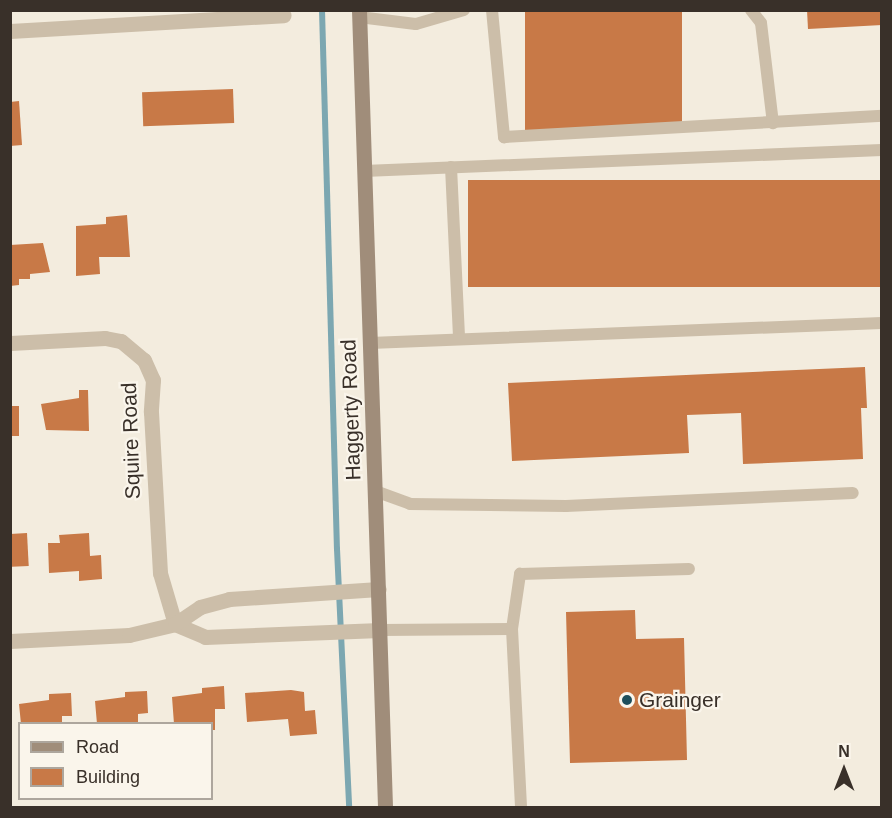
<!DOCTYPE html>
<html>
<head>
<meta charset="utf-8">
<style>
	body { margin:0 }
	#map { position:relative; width:892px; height:818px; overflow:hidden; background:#f3ecde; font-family:Helvetica,sans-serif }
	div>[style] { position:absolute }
	.stream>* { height:6px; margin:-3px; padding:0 3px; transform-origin:3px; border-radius:3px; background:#7ca7b1 }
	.building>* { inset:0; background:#c87947; transform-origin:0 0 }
	.lane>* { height:12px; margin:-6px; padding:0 6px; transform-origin:6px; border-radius:6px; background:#ccbea9 }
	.street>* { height:15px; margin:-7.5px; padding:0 7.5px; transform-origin:7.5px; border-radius:7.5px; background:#ccbea9 }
	.secondary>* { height:15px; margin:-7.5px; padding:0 7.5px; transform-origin:7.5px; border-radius:7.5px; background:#a08d7a }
	.dots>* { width:16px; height:16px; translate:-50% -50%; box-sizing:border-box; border:3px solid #faf5eb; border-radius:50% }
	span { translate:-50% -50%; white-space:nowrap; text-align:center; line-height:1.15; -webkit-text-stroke:4.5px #faf5eb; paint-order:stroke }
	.street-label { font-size:21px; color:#393029 }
	.poi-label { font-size:21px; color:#393029 }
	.left { translate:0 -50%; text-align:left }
	.frame { position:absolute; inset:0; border:12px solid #393029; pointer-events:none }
	.legend { position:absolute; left:18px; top:722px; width:195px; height:78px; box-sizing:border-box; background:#faf5eb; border:2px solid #ada69d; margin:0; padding:8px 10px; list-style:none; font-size:18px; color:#393029 }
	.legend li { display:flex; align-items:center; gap:12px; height:30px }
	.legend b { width:30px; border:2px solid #ada69d }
	.north { position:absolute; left:814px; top:740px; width:60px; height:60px; -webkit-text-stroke:4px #faf5eb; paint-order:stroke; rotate:0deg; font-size:16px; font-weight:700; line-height:24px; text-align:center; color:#393029 }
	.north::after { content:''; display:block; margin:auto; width:21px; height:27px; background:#393029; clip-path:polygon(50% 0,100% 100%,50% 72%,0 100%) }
</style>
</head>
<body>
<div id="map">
	<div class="stream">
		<i style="left:322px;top:10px;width:539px;rotate:88.41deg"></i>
		<i style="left:337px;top:549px;width:259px;rotate:87.3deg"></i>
	</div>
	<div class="building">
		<i style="left:525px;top:10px;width:157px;height:120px"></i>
		<i style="clip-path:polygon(807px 10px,882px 10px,882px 25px,808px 29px)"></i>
		<i style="left:233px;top:89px;width:34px;height:91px;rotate:88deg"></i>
		<i style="clip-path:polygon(19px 101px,22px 145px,10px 146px,10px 102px)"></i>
		<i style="left:882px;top:180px;width:107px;height:414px;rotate:90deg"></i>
		<i style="clip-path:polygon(127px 215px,130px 257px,99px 257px,100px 274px,76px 276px,76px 226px,106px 224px,106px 217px)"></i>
		<i style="clip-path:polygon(43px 243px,50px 272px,30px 274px,30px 279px,19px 279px,19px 285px,10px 286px,10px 245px)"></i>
		<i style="clip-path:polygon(865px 367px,867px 408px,861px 408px,863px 459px,743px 464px,741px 413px,687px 415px,689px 453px,512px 461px,508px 383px)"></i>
		<i style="clip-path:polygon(79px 390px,88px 390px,89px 431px,46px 430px,41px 404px,79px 398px)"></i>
		<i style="left:10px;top:406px;width:9px;height:30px"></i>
		<i style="left:27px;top:533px;width:33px;height:17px;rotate:87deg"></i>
		<i style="clip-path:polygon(89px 533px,90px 556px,101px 555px,102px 579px,79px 581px,79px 571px,49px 573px,48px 543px,60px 543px,59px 535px)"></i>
		<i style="clip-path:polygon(635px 610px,636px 639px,684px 638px,687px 760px,570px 763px,566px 612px)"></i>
		<i style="clip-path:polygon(224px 686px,225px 709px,215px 709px,215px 730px,212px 730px,212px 724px,174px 724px,172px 697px,202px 693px,202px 688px)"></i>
		<i style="clip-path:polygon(291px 690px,304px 692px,305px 711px,315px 710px,317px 734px,290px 736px,288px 719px,247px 722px,245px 693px)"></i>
		<i style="clip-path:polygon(147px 691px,148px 713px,138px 714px,138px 724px,97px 724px,95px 701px,125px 697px,125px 692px)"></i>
		<i style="clip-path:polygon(71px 693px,72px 716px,62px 716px,62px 724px,21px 724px,19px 704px,49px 700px,49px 694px)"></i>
	</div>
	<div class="lane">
		<i style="left:492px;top:10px;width:128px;rotate:84.6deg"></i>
		<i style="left:504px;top:137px;width:379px;rotate:-3.2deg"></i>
		<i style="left:751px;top:10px;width:16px;rotate:52deg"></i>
		<i style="left:761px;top:23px;width:101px;rotate:83.2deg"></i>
		<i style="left:359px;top:17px;width:57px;rotate:7deg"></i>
		<i style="left:416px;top:24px;width:50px;rotate:-16.3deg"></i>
		<i style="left:451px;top:167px;width:172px;rotate:87.3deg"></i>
		<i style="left:364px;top:171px;width:518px;rotate:-2.32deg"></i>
		<i style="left:370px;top:343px;width:512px;rotate:-2.24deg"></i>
		<i style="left:375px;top:491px;width:37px;rotate:20deg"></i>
		<i style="left:410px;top:504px;width:156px;rotate:0.7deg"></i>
		<i style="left:566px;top:506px;width:287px;rotate:-2.6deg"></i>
		<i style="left:512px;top:629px;width:56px;rotate:-81.7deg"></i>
		<i style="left:520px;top:574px;width:169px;rotate:-1.7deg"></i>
		<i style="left:380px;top:630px;width:132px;rotate:-0.4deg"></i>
		<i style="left:512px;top:629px;width:178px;rotate:87.1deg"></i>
	</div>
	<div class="street">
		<i style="left:10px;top:31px;width:274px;rotate:-3.3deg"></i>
		<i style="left:10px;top:343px;width:95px;rotate:-3deg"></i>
		<i style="left:105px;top:338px;width:16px;rotate:11deg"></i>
		<i style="left:121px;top:341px;width:30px;rotate:40deg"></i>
		<i style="left:144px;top:360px;width:22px;rotate:66deg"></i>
		<i style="left:153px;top:380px;width:32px;rotate:94deg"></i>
		<i style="left:151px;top:412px;width:161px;rotate:86.8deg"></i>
		<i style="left:160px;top:573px;width:53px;rotate:73.6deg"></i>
		<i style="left:175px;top:624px;width:33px;rotate:23deg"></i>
		<i style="left:205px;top:637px;width:175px;rotate:-2.3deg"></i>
		<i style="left:10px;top:641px;width:119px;rotate:-2.9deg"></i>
		<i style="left:129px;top:635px;width:47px;rotate:-13.4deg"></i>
		<i style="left:175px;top:624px;width:30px;rotate:-34deg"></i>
		<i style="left:200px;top:607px;width:30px;rotate:-15deg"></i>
		<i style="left:229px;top:599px;width:150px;rotate:-3.8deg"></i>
	</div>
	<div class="secondary">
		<i style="left:359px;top:10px;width:798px;rotate:88.13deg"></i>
	</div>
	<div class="dots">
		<i style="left:627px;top:700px;background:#1d4e5b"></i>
	</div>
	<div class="street-label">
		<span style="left:351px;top:410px;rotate:-92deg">Haggerty Road</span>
		<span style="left:131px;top:441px;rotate:-92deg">Squire Road</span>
	</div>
	<div class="poi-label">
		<span class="left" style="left:639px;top:700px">Grainger</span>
	</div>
	<div class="frame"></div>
	<ul class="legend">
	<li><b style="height:8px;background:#a08d7a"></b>Road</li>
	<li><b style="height:16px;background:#c87947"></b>Building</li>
	</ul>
	<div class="north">N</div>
</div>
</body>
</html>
